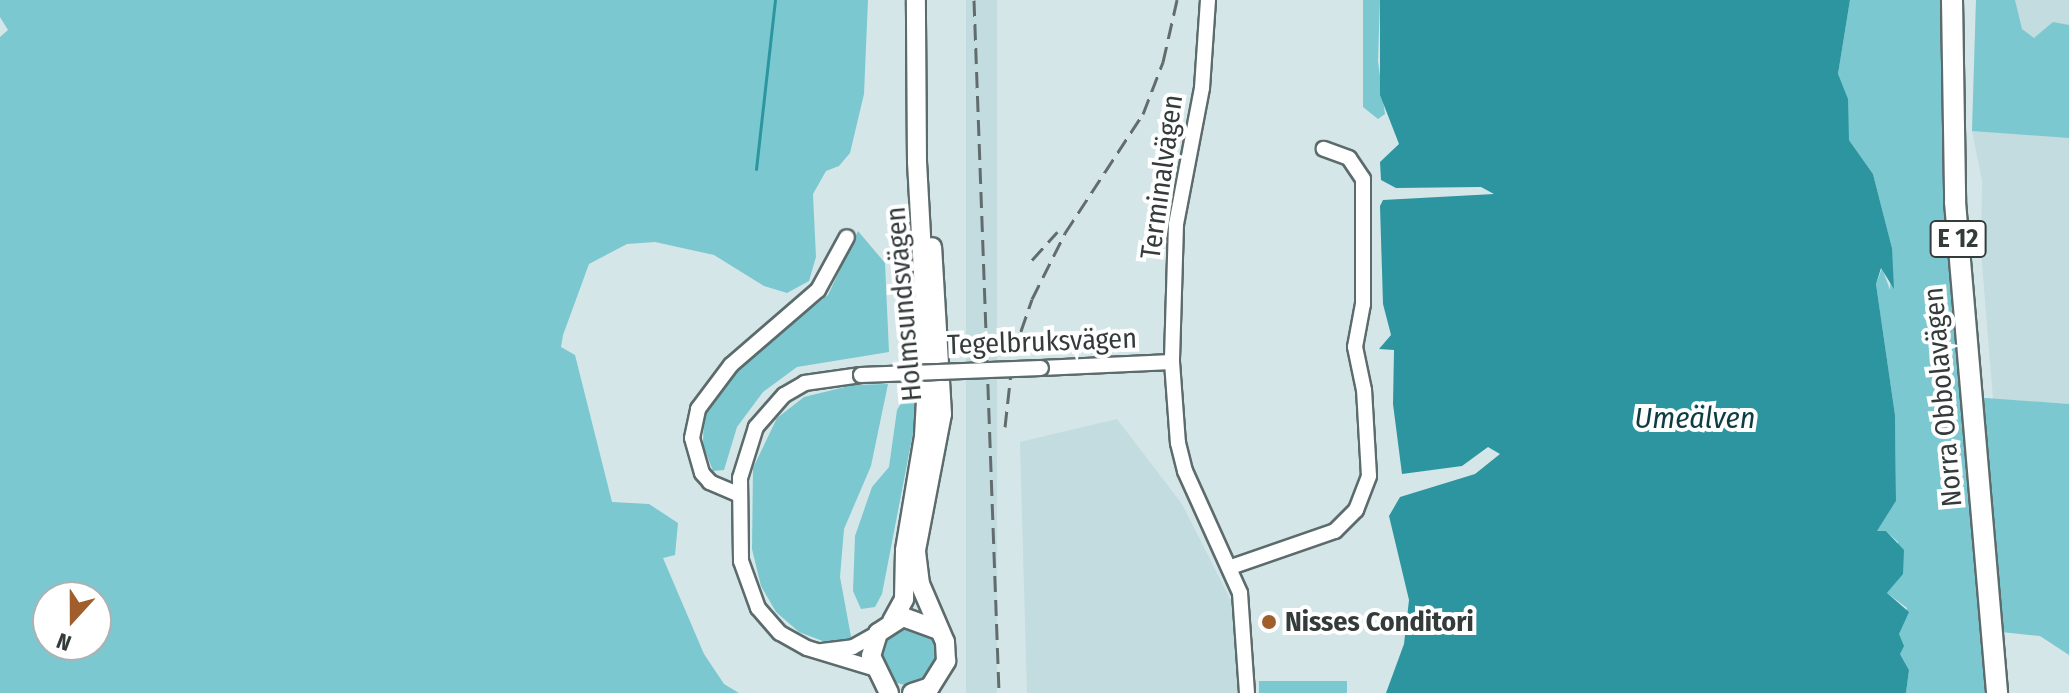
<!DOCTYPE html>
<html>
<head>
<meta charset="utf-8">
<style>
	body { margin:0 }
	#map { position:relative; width:2069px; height:693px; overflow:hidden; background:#d5e6e8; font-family:"Fira Sans Condensed",sans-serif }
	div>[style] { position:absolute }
	.built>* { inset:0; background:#c2dcdf; transform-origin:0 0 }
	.green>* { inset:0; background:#7bc8d0; transform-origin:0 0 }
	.round { border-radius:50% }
	.water>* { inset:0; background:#2c95a0 }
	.stream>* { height:3px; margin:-1.5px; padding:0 1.5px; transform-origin:1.5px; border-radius:1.5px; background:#2c95a0 }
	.roads { filter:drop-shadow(2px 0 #5c6b6c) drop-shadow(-2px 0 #5c6b6c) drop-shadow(0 2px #5c6b6c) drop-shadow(0 -2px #5c6b6c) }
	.minor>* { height:14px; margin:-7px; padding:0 7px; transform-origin:7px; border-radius:7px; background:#fff }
	.major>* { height:18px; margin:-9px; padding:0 9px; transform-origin:9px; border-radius:9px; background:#fff }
	.highway>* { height:20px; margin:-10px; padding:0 10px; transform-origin:10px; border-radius:10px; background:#fff }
	.rail>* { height:3px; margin-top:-1.5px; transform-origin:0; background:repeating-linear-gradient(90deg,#626c6d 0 16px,transparent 0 24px) }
	.bridges { filter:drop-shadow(2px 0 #5c6b6c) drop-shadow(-2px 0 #5c6b6c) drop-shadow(0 2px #5c6b6c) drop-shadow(0 -2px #5c6b6c) }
	.minor-bridge>* { height:14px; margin:-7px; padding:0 7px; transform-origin:7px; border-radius:7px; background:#fff }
	.dots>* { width:22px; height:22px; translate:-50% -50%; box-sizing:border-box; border:4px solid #fff; border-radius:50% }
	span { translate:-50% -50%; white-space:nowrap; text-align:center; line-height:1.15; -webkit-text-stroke:8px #fff; paint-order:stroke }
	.shield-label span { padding:2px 6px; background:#fff; border:2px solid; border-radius:6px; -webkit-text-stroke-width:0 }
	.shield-label { font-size:26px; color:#343b3b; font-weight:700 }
	.street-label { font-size:28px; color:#343b3b }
	.poi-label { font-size:28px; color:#343b3b; font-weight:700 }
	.left { translate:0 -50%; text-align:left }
	.water-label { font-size:30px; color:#0e3d41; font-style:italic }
	.north { position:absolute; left:32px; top:581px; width:80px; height:80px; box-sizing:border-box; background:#fff; border:2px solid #aeb1b1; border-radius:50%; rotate:201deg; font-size:22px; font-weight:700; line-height:32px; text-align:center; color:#343b3b }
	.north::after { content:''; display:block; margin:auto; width:28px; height:36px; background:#a15e2d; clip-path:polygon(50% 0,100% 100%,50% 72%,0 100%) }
</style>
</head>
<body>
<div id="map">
	<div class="built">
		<i style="left:966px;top:0;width:31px;height:693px"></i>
		<i style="clip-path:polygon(1976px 0,2069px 0,2069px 404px,1993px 399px,1981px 251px,1982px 181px,1972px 131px)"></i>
		<i style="clip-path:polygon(1117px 419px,1182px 504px,1251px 640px,1254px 693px,1027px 693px,1020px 442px)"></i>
	</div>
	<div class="green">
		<i style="clip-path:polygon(evenodd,0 0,868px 0,864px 94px,850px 153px,839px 166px,826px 171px,813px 194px,816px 257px,809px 281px,787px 293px,764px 286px,714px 255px,655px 242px,627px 244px,589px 264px,563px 335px,561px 347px,575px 355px,612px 502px,649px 504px,678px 523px,675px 555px,663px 558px,704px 654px,724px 684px,739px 693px,0 693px,0 37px,8px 30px,0 17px,0 0,48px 597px,96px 597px,96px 645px,48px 645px,48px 597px)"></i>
		<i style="clip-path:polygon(1363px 0,1380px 0,1378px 61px,1385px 114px,1378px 119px,1363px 107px)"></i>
		<i style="clip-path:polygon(1850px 0,1952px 0,1972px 397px,2069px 404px,2069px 655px,2040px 636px,1992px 631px,1997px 693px,1906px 693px,1909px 670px,1900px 654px,1899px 634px,1907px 608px,1887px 593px,1897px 581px,1898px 542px,1886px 531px,1876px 532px,1896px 501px,1895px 415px,1876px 284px,1882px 268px,1890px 290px,1892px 248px,1873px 174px,1849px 140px,1838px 74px)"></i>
		<i style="clip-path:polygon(1976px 0,2015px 0,2022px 29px,2034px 38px,2053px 22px,2069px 25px,2069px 138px,1972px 131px)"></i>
		<i style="clip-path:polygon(858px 231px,885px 263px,889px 352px,797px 367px,763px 392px,737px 427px,724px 470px,713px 471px,703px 445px,704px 408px,725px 377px,828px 295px)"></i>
		<i style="clip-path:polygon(910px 334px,919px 337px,922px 381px,913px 433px,882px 594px,875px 607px,861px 609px,853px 591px,855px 536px,872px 487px,889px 467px,897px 410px,911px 386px)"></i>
		<i style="clip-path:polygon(888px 384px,871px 466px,844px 529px,840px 577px,852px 642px,833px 645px,799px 632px,776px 612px,761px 586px,752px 549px,753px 468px,777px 418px,804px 397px,853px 385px)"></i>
		<i class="round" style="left:879px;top:627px;width:58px;height:58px"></i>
		<i style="left:1347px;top:681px;width:12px;height:88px;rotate:90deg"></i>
	</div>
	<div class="water">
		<i style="clip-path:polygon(1380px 0,1850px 0,1838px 74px,1848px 99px,1849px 140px,1873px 174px,1892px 248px,1894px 289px,1881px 268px,1876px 284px,1895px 415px,1896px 501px,1877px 531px,1886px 531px,1904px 550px,1903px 574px,1887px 593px,1909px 612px,1899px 634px,1904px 646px,1900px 654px,1909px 670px,1906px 693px,1386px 693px,1404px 644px,1409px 600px,1389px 516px,1400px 497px,1475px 474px,1500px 454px,1488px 447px,1462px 466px,1402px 474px,1393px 404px,1394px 350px,1379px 349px,1391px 335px,1383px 304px,1380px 206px,1383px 200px,1494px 194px,1481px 187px,1396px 188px,1381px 180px,1380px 162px,1399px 144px,1380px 95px)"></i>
	</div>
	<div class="stream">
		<i style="left:756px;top:169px;width:170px;rotate:-83.6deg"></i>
	</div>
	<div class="roads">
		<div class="minor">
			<i style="left:1208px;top:0;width:88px;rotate:93.9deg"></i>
			<i style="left:1202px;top:88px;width:138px;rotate:100.8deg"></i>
			<i style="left:1176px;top:224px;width:138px;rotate:91.7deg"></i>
			<i style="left:1172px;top:362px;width:81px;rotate:85.8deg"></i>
			<i style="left:1178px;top:443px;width:29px;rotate:76deg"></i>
			<i style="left:1185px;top:471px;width:134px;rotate:65.7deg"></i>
			<i style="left:1240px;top:593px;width:100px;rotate:86deg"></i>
			<i style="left:1041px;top:368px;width:131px;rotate:-2.6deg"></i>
			<i style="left:861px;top:375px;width:57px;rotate:171.9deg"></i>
			<i style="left:805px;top:383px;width:24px;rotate:150deg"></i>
			<i style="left:784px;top:395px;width:43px;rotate:131.2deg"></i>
			<i style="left:756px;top:427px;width:53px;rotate:107.4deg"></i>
			<i style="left:740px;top:478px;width:83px;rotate:89.3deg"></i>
			<i style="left:741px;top:561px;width:50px;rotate:70.1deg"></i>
			<i style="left:758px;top:608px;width:33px;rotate:49deg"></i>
			<i style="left:780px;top:633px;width:31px;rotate:29deg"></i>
			<i style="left:807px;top:648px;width:69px;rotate:16.9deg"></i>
			<i style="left:740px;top:495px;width:33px;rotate:-157deg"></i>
			<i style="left:710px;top:482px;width:12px;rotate:-132deg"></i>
			<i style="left:702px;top:473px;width:36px;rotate:-106deg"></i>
			<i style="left:692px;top:438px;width:30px;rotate:-78deg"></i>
			<i style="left:698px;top:409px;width:55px;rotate:-53.1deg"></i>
			<i style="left:731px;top:365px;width:115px;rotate:-40.8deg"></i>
			<i style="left:818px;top:290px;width:60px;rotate:-61.3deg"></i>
			<i style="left:1231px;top:567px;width:110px;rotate:-19.1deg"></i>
			<i style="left:1335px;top:531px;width:30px;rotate:-45deg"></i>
			<i style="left:1356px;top:510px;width:36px;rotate:-69deg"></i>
			<i style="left:1369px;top:476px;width:86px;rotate:-93.3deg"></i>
			<i style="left:1364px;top:390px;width:44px;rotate:-101.8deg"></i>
			<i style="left:1355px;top:347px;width:44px;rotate:-79.5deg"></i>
			<i style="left:1363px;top:304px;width:125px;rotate:-90deg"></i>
			<i style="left:1363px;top:179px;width:25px;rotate:-124deg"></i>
			<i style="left:1349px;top:158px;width:27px;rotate:-160deg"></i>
			<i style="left:822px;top:651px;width:31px;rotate:-7deg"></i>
			<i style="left:853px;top:647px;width:29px;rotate:-29deg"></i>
		</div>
		<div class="major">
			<i style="left:892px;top:621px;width:25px;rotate:-61deg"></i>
			<i style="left:904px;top:599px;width:49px;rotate:-88.8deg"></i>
			<i style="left:905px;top:550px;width:116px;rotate:-80.5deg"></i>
			<i style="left:924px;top:436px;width:71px;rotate:-86.8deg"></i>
			<i style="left:928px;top:365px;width:203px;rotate:-93.1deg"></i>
			<i style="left:917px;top:162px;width:162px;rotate:-90.4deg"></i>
			<i style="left:889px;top:693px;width:41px;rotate:-115.9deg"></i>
			<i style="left:871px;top:656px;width:24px;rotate:-73deg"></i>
			<i style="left:878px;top:633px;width:30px;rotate:-33deg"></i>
			<i style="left:903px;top:617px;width:35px;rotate:20deg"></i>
			<i style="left:912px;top:693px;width:19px;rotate:-18deg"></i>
			<i style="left:930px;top:687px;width:31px;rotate:-58deg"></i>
			<i style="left:946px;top:661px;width:19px;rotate:-93deg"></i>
			<i style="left:945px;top:642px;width:63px;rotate:-113.3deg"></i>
			<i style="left:920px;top:584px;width:34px;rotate:-97deg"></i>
			<i style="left:916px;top:550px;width:138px;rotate:-79.2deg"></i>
			<i style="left:942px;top:414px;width:167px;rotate:-93.4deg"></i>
		</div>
		<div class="highway">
			<i style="left:1952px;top:0;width:202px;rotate:89.1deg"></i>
			<i style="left:1955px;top:202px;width:493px;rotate:85.1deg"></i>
		</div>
	</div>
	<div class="rail">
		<i style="left:974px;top:0;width:693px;rotate:87.93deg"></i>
		<i style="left:1032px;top:260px;width:38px;rotate:-48deg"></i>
		<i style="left:1005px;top:427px;width:73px;rotate:-83.7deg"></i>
		<i style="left:1013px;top:354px;width:58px;rotate:-70.9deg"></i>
		<i style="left:1032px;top:299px;width:74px;rotate:-63.4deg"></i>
		<i style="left:1065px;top:233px;width:142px;rotate:-56.8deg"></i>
		<i style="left:1143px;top:114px;width:56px;rotate:-69deg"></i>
		<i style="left:1163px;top:62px;width:64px;rotate:-77.3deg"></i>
	</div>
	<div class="bridges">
		<div class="minor-bridge">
			<i style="left:861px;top:375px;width:180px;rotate:-2.2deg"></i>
		</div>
	</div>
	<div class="dots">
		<i style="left:1269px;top:622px;background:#a15e2d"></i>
	</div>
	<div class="shield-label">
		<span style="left:1958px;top:239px">E 12</span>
	</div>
	<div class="street-label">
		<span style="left:1162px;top:177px;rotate:-82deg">Terminalvägen</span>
		<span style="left:904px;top:304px;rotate:-95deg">Holmsundsvägen</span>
		<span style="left:1042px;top:342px;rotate:-2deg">Tegelbruksvägen</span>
		<span style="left:1943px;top:397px;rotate:-95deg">Norra Obbolavägen</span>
	</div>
	<div class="poi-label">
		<span class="left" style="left:1285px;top:622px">Nisses Conditori</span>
	</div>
	<div class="water-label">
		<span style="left:1695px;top:418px">Umeälven</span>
	</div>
	<div class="north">N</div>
</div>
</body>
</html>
